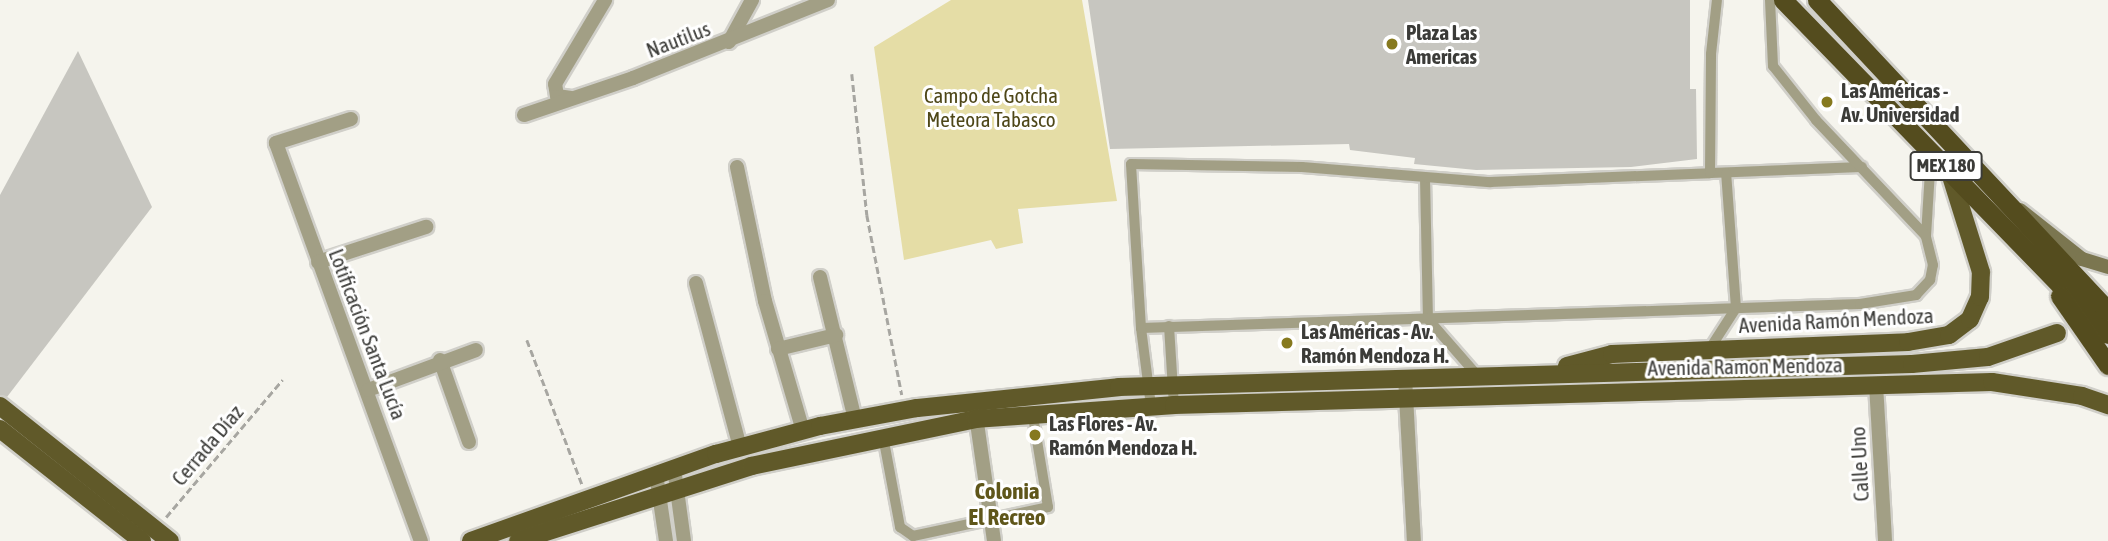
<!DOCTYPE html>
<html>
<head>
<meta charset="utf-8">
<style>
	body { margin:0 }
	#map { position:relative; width:2108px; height:541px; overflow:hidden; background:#f5f4ed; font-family:"Asap Condensed",sans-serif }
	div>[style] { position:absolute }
	.green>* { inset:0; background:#e5dda6 }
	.building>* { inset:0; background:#c7c6c0 }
	.path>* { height:2.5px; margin-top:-1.25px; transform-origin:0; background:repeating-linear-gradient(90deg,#a7a6a1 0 7px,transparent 0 10.5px) }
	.roads { filter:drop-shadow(2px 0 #d0cfc9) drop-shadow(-2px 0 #d0cfc9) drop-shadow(0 2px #d0cfc9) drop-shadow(0 -2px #d0cfc9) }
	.service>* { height:10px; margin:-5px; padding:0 5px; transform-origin:5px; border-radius:5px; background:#a29f85 }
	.minor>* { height:14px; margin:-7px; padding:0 7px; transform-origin:7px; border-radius:7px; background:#a29f85 }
	.secondary>* { height:14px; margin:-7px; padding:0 7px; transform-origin:7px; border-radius:7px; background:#7b7650 }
	.primary>* { height:18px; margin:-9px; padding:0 9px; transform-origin:9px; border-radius:9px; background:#605929 }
	.trunk>* { height:19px; margin:-9.5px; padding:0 9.5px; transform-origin:9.5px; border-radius:9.5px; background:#544c1e }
	.dots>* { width:19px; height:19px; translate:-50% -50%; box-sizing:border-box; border:4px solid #fff; border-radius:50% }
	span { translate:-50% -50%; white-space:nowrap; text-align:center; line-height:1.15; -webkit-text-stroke:6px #fff; paint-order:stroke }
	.shield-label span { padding:2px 5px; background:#fff; border:2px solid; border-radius:5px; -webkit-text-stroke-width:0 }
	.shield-label { font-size:19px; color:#3b3b38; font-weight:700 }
	.poi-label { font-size:21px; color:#3b3b38; font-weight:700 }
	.left { translate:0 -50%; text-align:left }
	.street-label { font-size:21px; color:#3b3b38 }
	.park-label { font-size:21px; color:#4e4718 }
	.neighbourhood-label { font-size:23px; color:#5f561a; font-weight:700 }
</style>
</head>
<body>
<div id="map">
	<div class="green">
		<i style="clip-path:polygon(951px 0,1082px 0,1117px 201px,1018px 209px,1023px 243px,996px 249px,991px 240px,904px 260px,874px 47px)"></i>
	</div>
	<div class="building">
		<i style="clip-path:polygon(1088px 0,1690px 0,1690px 89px,1696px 89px,1697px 159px,1631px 167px,1476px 170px,1414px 164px,1415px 158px,1350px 150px,1349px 144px,1110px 149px)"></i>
		<i style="clip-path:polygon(78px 51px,152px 207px,7px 397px,0 395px,0 195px)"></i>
	</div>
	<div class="path">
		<i style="left:852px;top:74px;width:142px;rotate:83.9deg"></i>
		<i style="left:867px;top:215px;width:183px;rotate:79deg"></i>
		<i style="left:527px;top:340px;width:154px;rotate:69.1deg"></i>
		<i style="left:166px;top:517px;width:180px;rotate:-49.7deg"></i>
	</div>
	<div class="roads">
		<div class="service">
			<i style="left:1710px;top:173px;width:152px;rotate:-2.3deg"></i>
			<i style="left:1425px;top:178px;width:141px;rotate:88.8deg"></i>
			<i style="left:1428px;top:319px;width:74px;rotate:48.8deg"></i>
			<i style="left:1926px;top:236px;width:81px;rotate:-86.5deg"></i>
			<i style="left:1169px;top:326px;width:79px;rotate:86.4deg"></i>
			<i style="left:1141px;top:328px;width:719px;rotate:-1.91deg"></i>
			<i style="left:1860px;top:304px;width:57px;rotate:-9.1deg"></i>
			<i style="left:1916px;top:295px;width:21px;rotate:-47deg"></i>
			<i style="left:1930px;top:280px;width:15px;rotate:-79deg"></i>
			<i style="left:1933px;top:265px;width:30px;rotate:-104deg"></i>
			<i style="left:1926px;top:236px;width:160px;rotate:-133.5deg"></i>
			<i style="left:1816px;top:120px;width:69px;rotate:-128.5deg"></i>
			<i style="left:1773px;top:66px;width:66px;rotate:-92.6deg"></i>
			<i style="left:1709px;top:350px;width:50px;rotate:-57.3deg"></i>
			<i style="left:1736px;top:308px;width:135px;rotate:-94.2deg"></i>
			<i style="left:1151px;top:406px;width:79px;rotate:-97.3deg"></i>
			<i style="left:1141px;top:328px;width:164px;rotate:-93.5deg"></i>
			<i style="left:1131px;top:164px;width:171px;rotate:1deg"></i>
			<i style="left:1302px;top:167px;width:189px;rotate:4.6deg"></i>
			<i style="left:1490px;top:182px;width:220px;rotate:-2.3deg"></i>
			<i style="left:1710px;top:173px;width:119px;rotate:-89.5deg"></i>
			<i style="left:1711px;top:54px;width:54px;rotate:-83.7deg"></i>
			<i style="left:883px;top:436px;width:93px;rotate:79.4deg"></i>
			<i style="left:900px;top:527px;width:16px;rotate:35deg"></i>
			<i style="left:913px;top:536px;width:138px;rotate:-12.1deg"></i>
			<i style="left:1048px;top:507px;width:92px;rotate:-99.4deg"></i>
		</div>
		<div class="minor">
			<i style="left:729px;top:42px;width:48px;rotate:-61.3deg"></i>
			<i style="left:571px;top:98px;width:14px;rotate:-172deg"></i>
			<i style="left:557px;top:96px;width:12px;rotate:-99deg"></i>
			<i style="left:555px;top:84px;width:98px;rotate:-59.2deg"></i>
			<i style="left:524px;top:115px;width:115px;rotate:-18.7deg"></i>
			<i style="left:633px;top:78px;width:210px;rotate:-21.8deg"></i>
			<i style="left:351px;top:119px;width:79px;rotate:162.3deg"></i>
			<i style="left:276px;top:143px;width:424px;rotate:70deg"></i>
			<i style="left:737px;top:167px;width:137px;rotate:78.2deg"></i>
			<i style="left:765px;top:301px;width:135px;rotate:73.7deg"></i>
			<i style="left:318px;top:262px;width:114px;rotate:-18deg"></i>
			<i style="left:820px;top:277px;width:147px;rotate:76.2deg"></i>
			<i style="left:696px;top:283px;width:170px;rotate:75deg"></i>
			<i style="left:778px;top:349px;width:60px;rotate:-13.6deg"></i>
			<i style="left:440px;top:360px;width:87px;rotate:70.5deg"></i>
			<i style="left:1405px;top:377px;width:164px;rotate:86.9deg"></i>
			<i style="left:1876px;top:384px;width:157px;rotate:86.7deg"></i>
			<i style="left:368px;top:390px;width:115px;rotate:-20.3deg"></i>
			<i style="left:975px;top:409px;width:133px;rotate:81.8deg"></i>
			<i style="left:674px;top:468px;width:74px;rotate:82.2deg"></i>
			<i style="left:656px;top:474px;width:68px;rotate:81.5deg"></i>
		</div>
		<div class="secondary">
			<i style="left:2020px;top:210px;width:79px;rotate:38.3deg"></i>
			<i style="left:2082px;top:259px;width:27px;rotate:17deg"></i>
		</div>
		<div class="primary">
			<i style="left:1567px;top:366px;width:47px;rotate:-14.9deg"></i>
			<i style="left:1612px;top:354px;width:296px;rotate:-2.3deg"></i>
			<i style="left:1908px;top:342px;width:42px;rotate:-9.7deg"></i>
			<i style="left:1949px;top:335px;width:26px;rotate:-37deg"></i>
			<i style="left:1970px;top:319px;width:24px;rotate:-66deg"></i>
			<i style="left:1980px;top:297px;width:25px;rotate:-88deg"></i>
			<i style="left:1981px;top:272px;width:107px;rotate:-107.4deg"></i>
			<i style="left:0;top:406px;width:217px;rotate:38.5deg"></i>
			<i style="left:0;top:429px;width:181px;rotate:38.3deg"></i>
			<i style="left:471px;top:541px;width:260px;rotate:-19.6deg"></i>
			<i style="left:716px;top:454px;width:108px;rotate:-15.1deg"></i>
			<i style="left:820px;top:426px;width:99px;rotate:-10.5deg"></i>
			<i style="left:917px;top:408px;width:203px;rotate:-5.9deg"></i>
			<i style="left:1119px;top:387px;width:793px;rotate:-1.66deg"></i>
			<i style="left:1912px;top:364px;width:76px;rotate:-5.3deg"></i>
			<i style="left:1988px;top:357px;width:73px;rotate:-19.2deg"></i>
			<i style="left:518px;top:541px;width:245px;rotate:-17.8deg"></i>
			<i style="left:751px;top:466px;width:230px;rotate:-11.8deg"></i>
			<i style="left:976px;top:419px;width:198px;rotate:-4deg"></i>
			<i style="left:1174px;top:405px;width:818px;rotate:-1.61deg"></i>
			<i style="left:1992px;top:382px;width:91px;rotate:8.8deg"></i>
			<i style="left:2082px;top:396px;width:28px;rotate:19deg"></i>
		</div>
		<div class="trunk">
			<i style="left:1783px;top:0;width:466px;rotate:45.8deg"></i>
			<i style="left:1817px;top:0;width:426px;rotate:46.9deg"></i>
			<i style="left:2060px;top:296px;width:84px;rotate:55.2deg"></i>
		</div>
	</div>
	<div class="dots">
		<i style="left:1392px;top:44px;background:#86791e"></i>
		<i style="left:1827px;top:102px;background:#86791e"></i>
		<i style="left:1287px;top:343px;background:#86791e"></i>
		<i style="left:1035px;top:435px;background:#86791e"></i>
	</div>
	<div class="shield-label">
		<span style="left:1946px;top:166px">MEX 180</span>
	</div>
	<div class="poi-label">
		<span class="left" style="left:1406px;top:44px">Plaza Las<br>Americas</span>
		<span class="left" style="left:1841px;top:102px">Las Américas -<br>Av. Universidad</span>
		<span class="left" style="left:1301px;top:343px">Las Américas - Av.<br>Ramón Mendoza H.</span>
		<span class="left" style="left:1049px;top:435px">Las Flores - Av.<br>Ramón Mendoza H.</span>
	</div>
	<div class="street-label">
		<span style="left:678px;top:39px;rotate:-21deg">Nautilus</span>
		<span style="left:1836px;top:320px;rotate:-3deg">Avenida Ramón Mendoza</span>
		<span style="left:368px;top:334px;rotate:69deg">Lotificación Santa Lucía</span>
		<span style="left:1745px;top:366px;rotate:-1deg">Avenida Ramon Mendoza</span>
		<span style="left:207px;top:445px;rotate:-50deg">Cerrada Díaz</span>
		<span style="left:1859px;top:464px;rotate:-93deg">Calle Uno</span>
	</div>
	<div class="park-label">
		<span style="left:991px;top:107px">Campo de Gotcha<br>Meteora Tabasco</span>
	</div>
	<div class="neighbourhood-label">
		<span style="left:1007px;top:504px">Colonia<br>El Recreo</span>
	</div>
</div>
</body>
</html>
